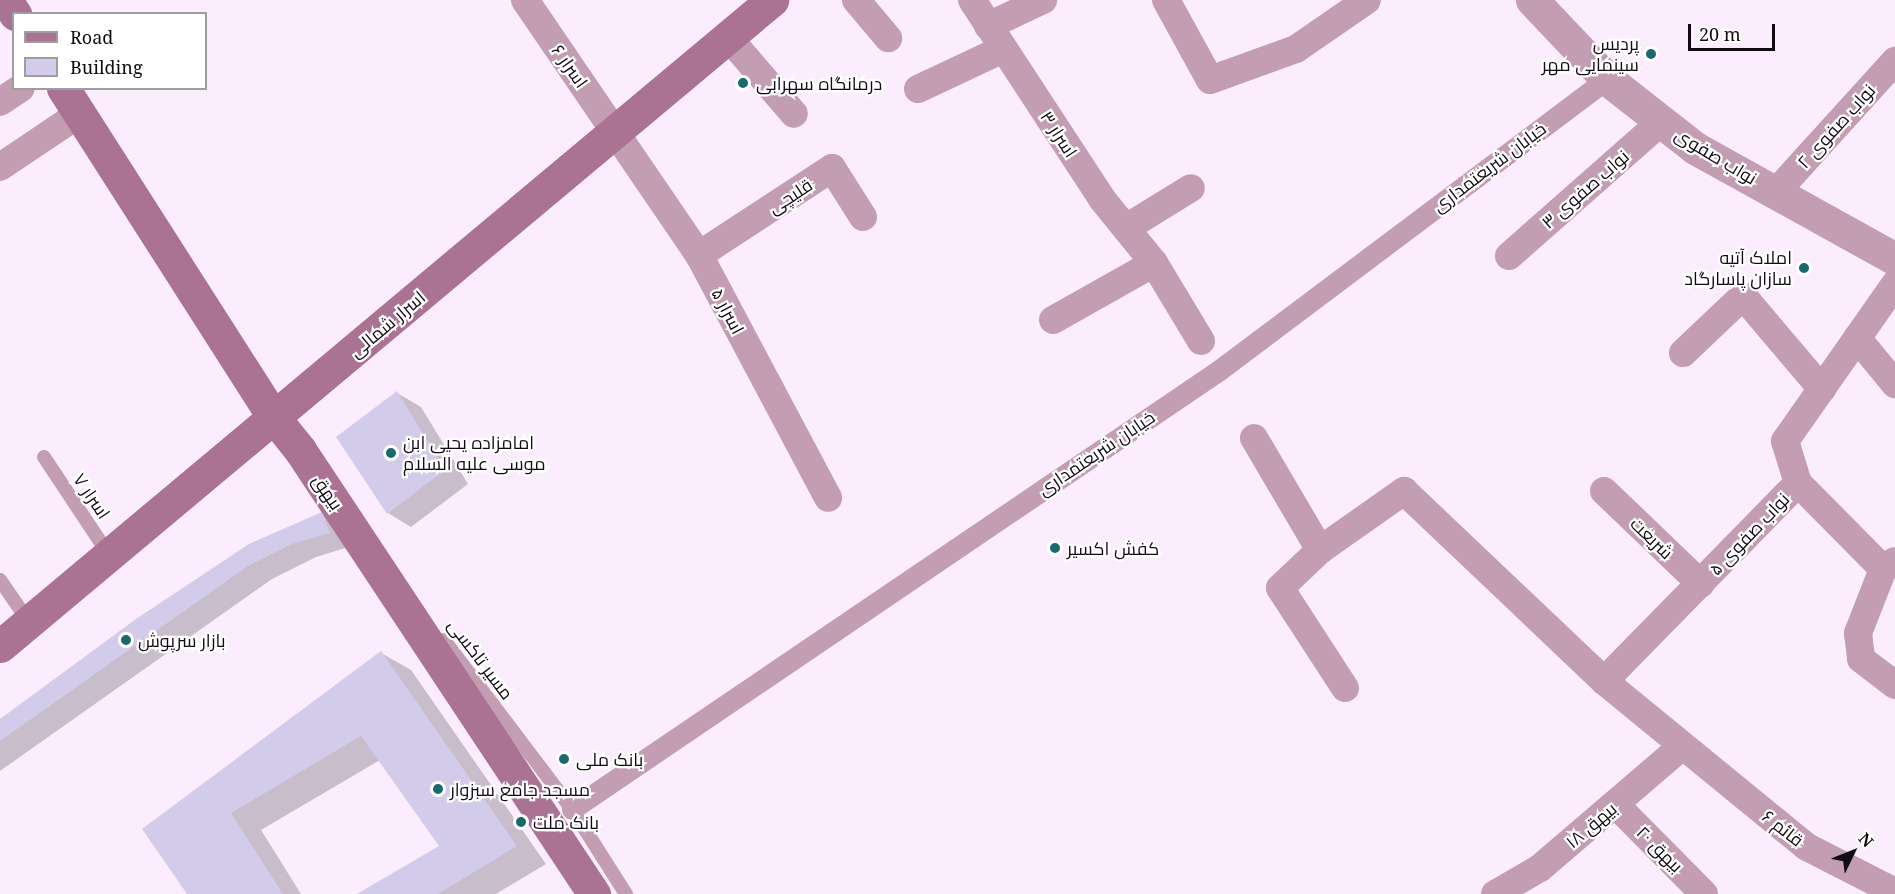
<!DOCTYPE html>
<html>
<head>
<meta charset="utf-8">
<style>
	body { margin:0 }
	#map { position:relative; width:1895px; height:894px; overflow:hidden; background:#fbedfd; font-family:"Noto Serif",Cairo,serif }
	div>[style] { position:absolute }
	.shadow>* { inset:0; background:#0003 }
	.building>* { inset:0; background:#d2cbe9 }
	.service>* { height:14px; margin:-7px; padding:0 7px; transform-origin:7px; border-radius:7px; background:#c39db2 }
	.pedestrian>* { height:21px; margin:-10.5px; padding:0 10.5px; transform-origin:10.5px; border-radius:10.5px; background:#c39db2 }
	.minor>* { height:28px; margin:-14px; padding:0 14px; transform-origin:14px; border-radius:14px; background:#c39db2 }
	.tertiary>* { height:33px; margin:-16.5px; padding:0 16.5px; transform-origin:16.5px; border-radius:16.5px; background:#c39db2 }
	.secondary>* { height:33px; margin:-16.5px; padding:0 16.5px; transform-origin:16.5px; border-radius:16.5px; background:#aa7293 }
	.dots>* { width:16px; height:16px; translate:-50% -50%; box-sizing:border-box; border:3px solid #fff; border-radius:50% }
	span { translate:-50% -50%; white-space:nowrap; text-align:center; line-height:1.15; -webkit-text-stroke:4.5px #fff; paint-order:stroke }
	.poi-label { font-size:18px; color:#110a12 }
	.right { translate:-100% -50%; text-align:right }
	.left { translate:0 -50%; text-align:left }
	.street-label { font-size:18px; color:#110a12 }
	.legend { position:absolute; left:12px; top:12px; width:195px; height:78px; box-sizing:border-box; background:#fff; border:2px solid #a09da0; margin:0; padding:8px 10px; list-style:none; font-size:18px; color:#110a12 }
	.legend li { display:flex; align-items:center; gap:12px; height:30px }
	.legend b { width:30px; border:2px solid #a09da0 }
	.north { position:absolute; left:1823px; top:822px; width:60px; height:60px; -webkit-text-stroke:4px #fff; paint-order:stroke; rotate:47deg; font-size:16px; font-weight:700; line-height:24px; text-align:center; color:#110a12 }
	.north::after { content:''; display:block; margin:auto; width:21px; height:27px; background:#110a12; clip-path:polygon(50% 0,100% 100%,50% 72%,0 100%) }
	.scale { position:absolute; left:1688px; top:24px; width:87px; height:27px; box-sizing:border-box; border:3px solid #110a12; border-top:0; padding-left:8px; font-size:18px; line-height:21px; white-space:nowrap; color:#110a12; -webkit-text-stroke:4px #fff; paint-order:stroke }
</style>
</head>
<body>
<div id="map">
	<div class="shadow">
		<i style="clip-path:polygon(397px 393px,421px 407px,468px 484px,411px 527px,388px 513px)"></i>
		<i style="clip-path:polygon(322px 514px,345px 528px,352px 546px,316px 557px,272px 579px,0 771px,0 720px)"></i>
		<i style="clip-path:polygon(381px 653px,411px 670px,546px 864px,496px 894px,360px 894px,442px 847px,380px 760px,261px 830px,301px 894px,189px 894px,144px 829px)"></i>
	</div>
	<div class="building">
		<i style="clip-path:polygon(397px 391px,445px 470px,387px 514px,336px 437px)"></i>
		<i style="clip-path:polygon(322px 512px,330px 533px,292px 544px,248px 566px,0 741px,0 719px,136px 619px,249px 544px)"></i>
		<i style="clip-path:polygon(381px 651px,517px 846px,438px 894px,357px 894px,439px 846px,361px 736px,231px 813px,283px 894px,187px 894px,142px 829px)"></i>
	</div>
	<div class="service">
		<i style="left:44px;top:457px;width:118px;rotate:56.4deg"></i>
		<i style="left:0;top:580px;width:51px;rotate:55.4deg"></i>
		<i style="left:444px;top:640px;width:212px;rotate:52.9deg"></i>
		<i style="left:572px;top:809px;width:101px;rotate:57.6deg"></i>
	</div>
	<div class="pedestrian">
		<i style="left:572px;top:809px;width:780px;rotate:-34.14deg"></i>
		<i style="left:1218px;top:371px;width:486px;rotate:-36.9deg"></i>
	</div>
	<div class="minor">
		<i style="left:525px;top:0;width:309px;rotate:55.7deg"></i>
		<i style="left:699px;top:255px;width:275px;rotate:62deg"></i>
		<i style="left:856px;top:0;width:50px;rotate:49.9deg"></i>
		<i style="left:972px;top:0;width:238px;rotate:56.8deg"></i>
		<i style="left:1102px;top:199px;width:82px;rotate:50.9deg"></i>
		<i style="left:1154px;top:263px;width:91px;rotate:58.9deg"></i>
		<i style="left:1166px;top:0;width:91px;rotate:61.2deg"></i>
		<i style="left:1210px;top:80px;width:91px;rotate:-19.8deg"></i>
		<i style="left:1296px;top:49px;width:86px;rotate:-34.6deg"></i>
		<i style="left:988px;top:26px;width:61px;rotate:-25.3deg"></i>
		<i style="left:728px;top:37px;width:101px;rotate:49.4deg"></i>
		<i style="left:918px;top:89px;width:94px;rotate:-25.2deg"></i>
		<i style="left:0;top:102px;width:25px;rotate:-34deg"></i>
		<i style="left:0;top:167px;width:95px;rotate:-33.9deg"></i>
		<i style="left:1777px;top:191px;width:176px;rotate:-47.8deg"></i>
		<i style="left:1126px;top:228px;width:76px;rotate:-31.6deg"></i>
		<i style="left:699px;top:255px;width:159px;rotate:-33.2deg"></i>
		<i style="left:832px;top:168px;width:58px;rotate:57.7deg"></i>
		<i style="left:1509px;top:256px;width:203px;rotate:-41.4deg"></i>
		<i style="left:1895px;top:284px;width:192px;rotate:125deg"></i>
		<i style="left:1785px;top:441px;width:44px;rotate:72.8deg"></i>
		<i style="left:1798px;top:483px;width:277px;rotate:134.4deg"></i>
		<i style="left:1604px;top:681px;width:262px;rotate:39.3deg"></i>
		<i style="left:1807px;top:847px;width:99px;rotate:27.1deg"></i>
		<i style="left:1053px;top:320px;width:116px;rotate:-29.4deg"></i>
		<i style="left:1857px;top:338px;width:60px;rotate:50.4deg"></i>
		<i style="left:1683px;top:353px;width:83px;rotate:-43.5deg"></i>
		<i style="left:1743px;top:296px;width:122px;rotate:49.7deg"></i>
		<i style="left:1254px;top:438px;width:130px;rotate:59.5deg"></i>
		<i style="left:1798px;top:483px;width:121px;rotate:45.3deg"></i>
		<i style="left:1883px;top:569px;width:14px;rotate:-34deg"></i>
		<i style="left:1604px;top:491px;width:134px;rotate:43.8deg"></i>
		<i style="left:1883px;top:569px;width:69px;rotate:111.3deg"></i>
		<i style="left:1858px;top:633px;width:26px;rotate:83deg"></i>
		<i style="left:1861px;top:659px;width:43px;rotate:37.4deg"></i>
		<i style="left:1345px;top:688px;width:119px;rotate:-123deg"></i>
		<i style="left:1280px;top:588px;width:55px;rotate:-43.5deg"></i>
		<i style="left:1320px;top:550px;width:103px;rotate:-35.1deg"></i>
		<i style="left:1404px;top:491px;width:276px;rotate:43.5deg"></i>
		<i style="left:1616px;top:805px;width:125px;rotate:45.3deg"></i>
		<i style="left:1495px;top:894px;width:52px;rotate:-30deg"></i>
		<i style="left:1540px;top:868px;width:186px;rotate:-40.6deg"></i>
	</div>
	<div class="tertiary">
		<i style="left:1532px;top:0;width:109px;rotate:46.5deg"></i>
		<i style="left:1607px;top:79px;width:112px;rotate:38.1deg"></i>
		<i style="left:1695px;top:148px;width:229px;rotate:29deg"></i>
	</div>
	<div class="secondary">
		<i style="left:6px;top:0;width:17px;rotate:57deg"></i>
		<i style="left:63px;top:88px;width:388px;rotate:57.4deg"></i>
		<i style="left:272px;top:415px;width:45px;rotate:51.3deg"></i>
		<i style="left:300px;top:450px;width:533px;rotate:56.49deg"></i>
		<i style="left:0;top:646px;width:1007px;rotate:-39.92deg"></i>
	</div>
	<div class="dots">
		<i style="left:1651px;top:54px;background:#1b686f"></i>
		<i style="left:743px;top:83px;background:#1b686f"></i>
		<i style="left:1804px;top:268px;background:#1b686f"></i>
		<i style="left:391px;top:453px;background:#1b686f"></i>
		<i style="left:1055px;top:548px;background:#1b686f"></i>
		<i style="left:126px;top:640px;background:#1b686f"></i>
		<i style="left:564px;top:759px;background:#1b686f"></i>
		<i style="left:438px;top:789px;background:#1b686f"></i>
		<i style="left:521px;top:822px;background:#1b686f"></i>
	</div>
	<div class="poi-label">
		<span class="right" style="left:1639px;top:54px">پردیس<br>سینمایی مهر</span>
		<span class="left" style="left:756px;top:83px">درمانگاه سهرابی</span>
		<span class="right" style="left:1792px;top:268px">املاک آتیه<br>سازان پاسارگاد</span>
		<span class="left" style="left:403px;top:453px">امامزاده یحیی ابن<br>موسی علیه السلام</span>
		<span class="left" style="left:1067px;top:548px">کفش اکسیر</span>
		<span class="left" style="left:138px;top:640px">بازار سرپوش</span>
		<span class="left" style="left:576px;top:759px">بانک ملی</span>
		<span class="left" style="left:450px;top:789px">مسجد جامع سبزوار</span>
		<span class="left" style="left:533px;top:822px">بانک ملت</span>
	</div>
	<div class="street-label">
		<span style="left:570px;top:66px;rotate:55deg">اسرار ۶</span>
		<span style="left:1836px;top:126px;rotate:-48deg">نواب صفوی ۲</span>
		<span style="left:1059px;top:134px;rotate:57deg">اسرار ۳</span>
		<span style="left:1716px;top:156px;rotate:31deg">نواب صفوی</span>
		<span style="left:1489px;top:167px;rotate:-37deg">خیابان شریعتمداری</span>
		<span style="left:1585px;top:189px;rotate:-41deg">نواب صفوی ۳</span>
		<span style="left:790px;top:196px;rotate:-33deg">قلیچی</span>
		<span style="left:728px;top:311px;rotate:62deg">اسرار ۵</span>
		<span style="left:387px;top:324px;rotate:-40deg">اسرار شمالی</span>
		<span style="left:1096px;top:453px;rotate:-34deg">خیابان شریعتمداری</span>
		<span style="left:328px;top:492px;rotate:56deg">بیهق</span>
		<span style="left:92px;top:496px;rotate:56deg">اسرار ۷</span>
		<span style="left:1749px;top:534px;rotate:-46deg">نواب صفوی ۵</span>
		<span style="left:1652px;top:538px;rotate:44deg">شریعت</span>
		<span style="left:481px;top:659px;rotate:53deg">مسیر تاکسی</span>
		<span style="left:1591px;top:825px;rotate:-40deg">بیهق ۱۸</span>
		<span style="left:1783px;top:828px;rotate:38deg">قائم ۶</span>
		<span style="left:1660px;top:849px;rotate:45deg">بیهق ۲۰</span>
	</div>
	<ul class="legend">
	<li><b style="height:8px;background:#aa7293"></b>Road</li>
	<li><b style="height:16px;background:#d2cbe9"></b>Building</li>
	</ul>
	<div class="north">N</div>
	<div class="scale">20 m</div>
</div>
</body>
</html>
